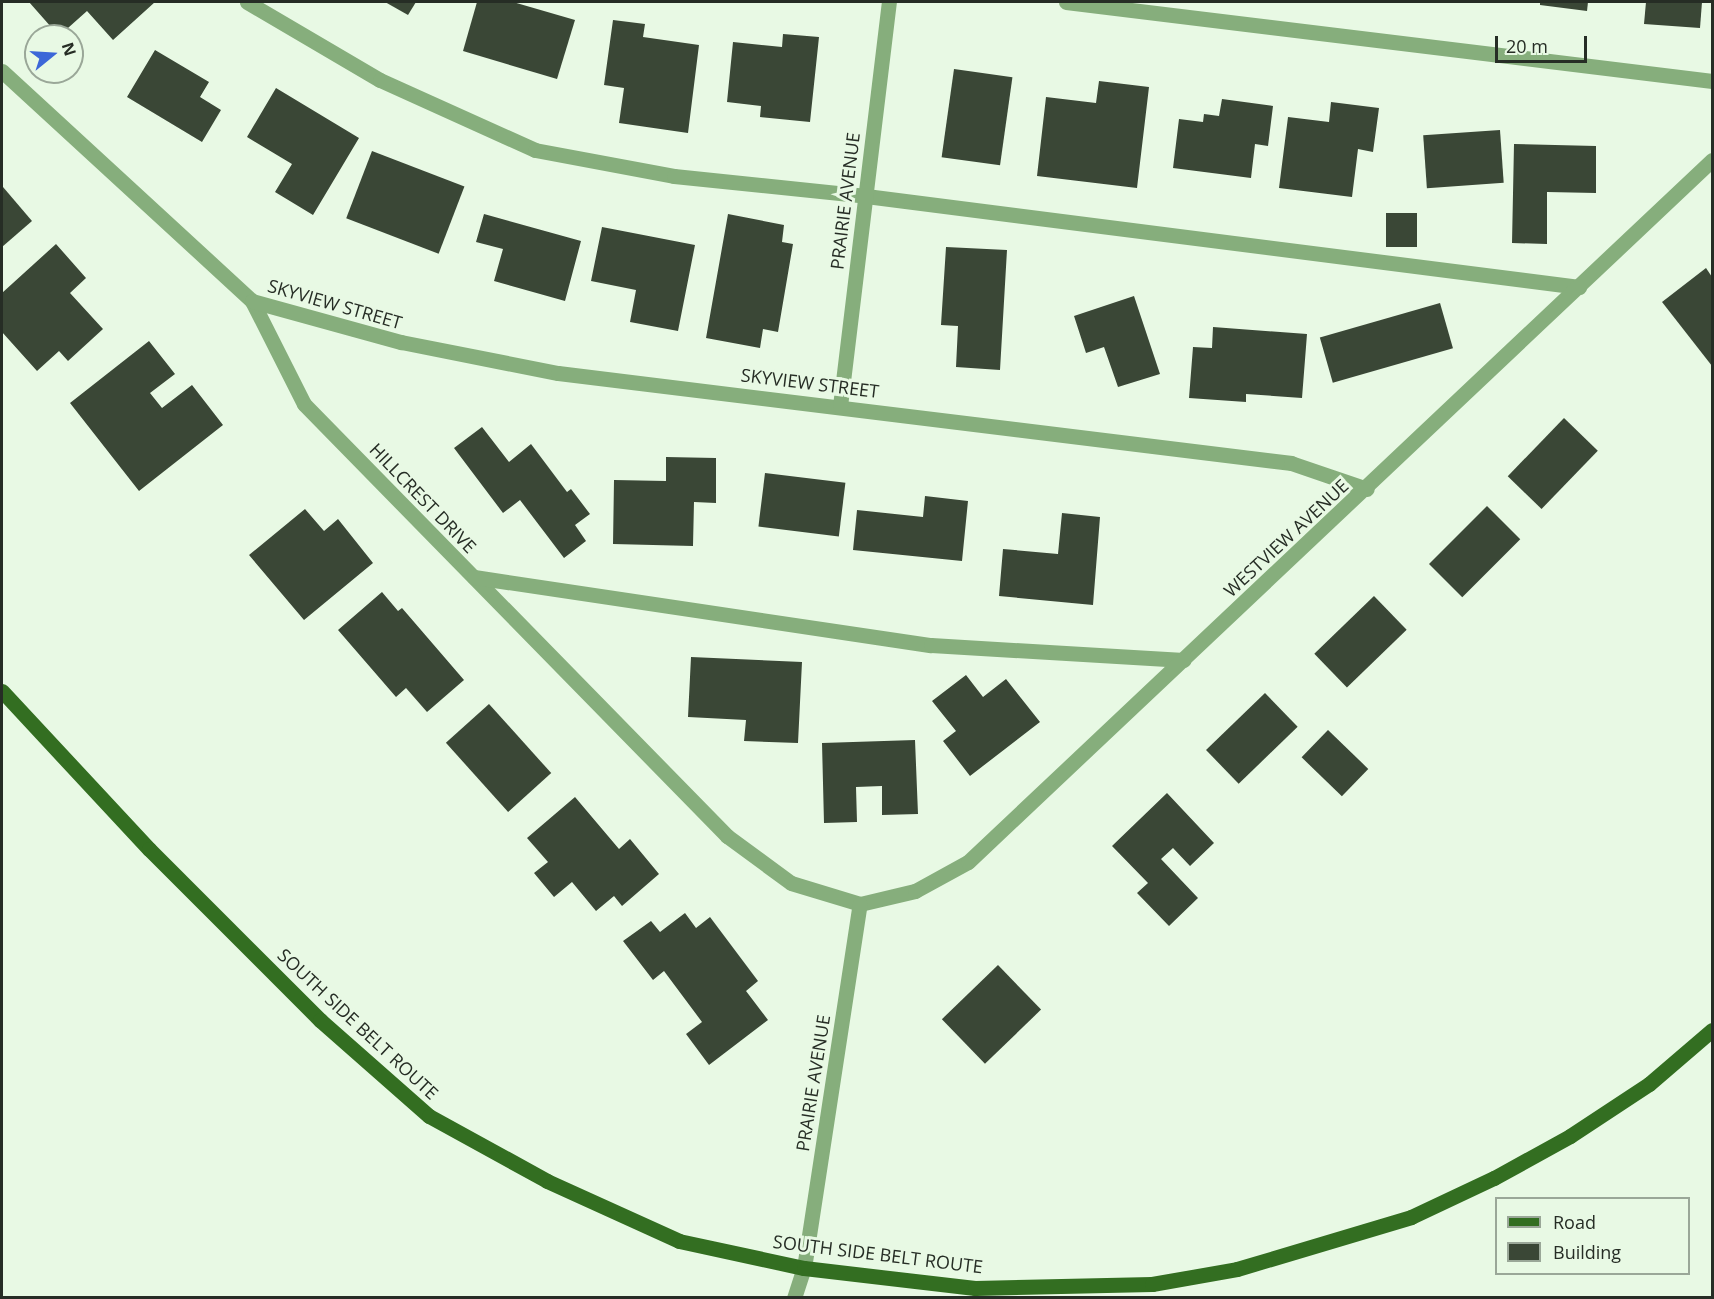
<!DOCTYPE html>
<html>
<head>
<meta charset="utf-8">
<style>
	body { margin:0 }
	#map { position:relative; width:1714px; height:1299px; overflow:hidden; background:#e8f9e4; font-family:"Open Sans",sans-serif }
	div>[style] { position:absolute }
	.building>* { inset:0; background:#3a4736; transform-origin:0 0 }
	.minor>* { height:15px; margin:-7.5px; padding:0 7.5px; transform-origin:7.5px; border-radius:7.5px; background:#86ae7c }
	.major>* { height:15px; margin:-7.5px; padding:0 7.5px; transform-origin:7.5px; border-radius:7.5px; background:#336e21 }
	span { translate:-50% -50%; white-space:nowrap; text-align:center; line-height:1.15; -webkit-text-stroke:6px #e8f9e4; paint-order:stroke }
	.street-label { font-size:18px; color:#262d25 }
	.frame { position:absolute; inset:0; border:3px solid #262d25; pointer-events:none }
	.legend { position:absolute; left:1495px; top:1197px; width:195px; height:78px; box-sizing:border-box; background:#e8f9e4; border:2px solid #9aa798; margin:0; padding:8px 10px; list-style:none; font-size:18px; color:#262d25 }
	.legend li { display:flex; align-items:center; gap:12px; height:30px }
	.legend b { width:30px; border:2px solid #9aa798 }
	.north { position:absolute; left:24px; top:24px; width:60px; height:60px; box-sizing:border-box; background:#e8f9e4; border:2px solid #9aa798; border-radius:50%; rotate:72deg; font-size:16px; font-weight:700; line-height:24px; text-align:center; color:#262d25 }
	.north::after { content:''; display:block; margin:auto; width:21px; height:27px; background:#3c67d8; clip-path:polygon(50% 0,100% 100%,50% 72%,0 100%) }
	.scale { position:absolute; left:1495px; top:36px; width:92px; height:27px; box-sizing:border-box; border:3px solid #262d25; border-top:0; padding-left:8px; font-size:18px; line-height:21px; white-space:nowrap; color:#262d25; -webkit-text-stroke:4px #e8f9e4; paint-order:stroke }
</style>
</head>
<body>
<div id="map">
	<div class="building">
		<i style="clip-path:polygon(29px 2px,155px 2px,113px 40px,87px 11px,59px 36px)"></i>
		<i style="clip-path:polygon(385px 2px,416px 2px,408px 15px)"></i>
		<i style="clip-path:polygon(477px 2px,513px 2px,575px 20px,557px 79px,463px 51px)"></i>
		<i style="clip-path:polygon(1540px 2px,1588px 2px,1587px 11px,1540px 5px)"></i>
		<i style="clip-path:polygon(1646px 2px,1702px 2px,1700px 28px,1644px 24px)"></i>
		<i style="clip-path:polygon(613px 20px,645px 24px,643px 37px,699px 45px,688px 133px,619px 123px,624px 88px,604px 85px)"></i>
		<i style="clip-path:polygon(783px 34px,819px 37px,810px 122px,760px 117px,761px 106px,727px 102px,733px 42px,782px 47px)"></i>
		<i style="clip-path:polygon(155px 50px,209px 82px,200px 97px,221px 110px,202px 142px,127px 97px)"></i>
		<i style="left:954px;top:69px;width:59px;height:89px;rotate:8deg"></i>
		<i style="clip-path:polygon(1099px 81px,1149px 87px,1137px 188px,1037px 176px,1046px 97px,1096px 103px)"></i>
		<i style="clip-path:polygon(276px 88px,359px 138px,313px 215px,275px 192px,292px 164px,247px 137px)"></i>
		<i style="clip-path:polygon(1222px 99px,1273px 106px,1268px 146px,1255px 144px,1251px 178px,1173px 168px,1179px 119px,1203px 122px,1204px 114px,1219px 116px)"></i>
		<i style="clip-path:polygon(1331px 102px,1379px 108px,1373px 152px,1358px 149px,1352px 197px,1279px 188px,1288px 117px,1329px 122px)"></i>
		<i style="left:1500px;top:130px;width:53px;height:77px;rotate:86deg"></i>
		<i style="clip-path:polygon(1514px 144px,1596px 146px,1596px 193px,1547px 192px,1547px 244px,1512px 243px)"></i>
		<i style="left:372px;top:151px;width:99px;height:72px;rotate:21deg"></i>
		<i style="clip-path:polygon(3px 187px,32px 221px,2px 247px,2px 189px)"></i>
		<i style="left:1386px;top:213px;width:31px;height:34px"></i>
		<i style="clip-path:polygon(484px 214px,581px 241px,565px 301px,494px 281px,503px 249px,476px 242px)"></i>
		<i style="clip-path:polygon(728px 214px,784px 225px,782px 242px,793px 244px,778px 332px,763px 329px,760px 348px,706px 338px)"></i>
		<i style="clip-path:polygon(602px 227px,695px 245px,678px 331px,630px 322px,636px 290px,591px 281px)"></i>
		<i style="clip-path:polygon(56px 244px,86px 278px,70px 293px,103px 329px,68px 361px,59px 351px,37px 371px,2px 332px,2px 293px)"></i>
		<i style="clip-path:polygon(946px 247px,1007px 250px,1000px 370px,956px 367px,958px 326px,941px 325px)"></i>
		<i style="clip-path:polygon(1706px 268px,1712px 277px,1712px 366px,1662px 302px)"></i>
		<i style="clip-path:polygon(1134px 296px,1160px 374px,1118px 387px,1104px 347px,1086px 353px,1074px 316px)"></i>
		<i style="left:1440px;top:303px;width:47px;height:125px;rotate:74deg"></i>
		<i style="clip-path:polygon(1213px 327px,1307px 334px,1302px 398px,1246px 394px,1246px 402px,1189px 398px,1193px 347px,1212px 348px)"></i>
		<i style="clip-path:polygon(149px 341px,175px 374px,150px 393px,162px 408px,192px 385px,223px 425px,139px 491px,70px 403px)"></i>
		<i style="left:1564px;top:418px;width:47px;height:81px;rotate:44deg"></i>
		<i style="clip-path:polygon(482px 427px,509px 462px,531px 444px,567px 492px,571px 489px,590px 514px,575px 525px,586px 541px,564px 558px,520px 500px,503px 513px,454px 448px)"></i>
		<i style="clip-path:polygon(666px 457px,716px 458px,716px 503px,694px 502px,693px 546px,613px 544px,614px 480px,666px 481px)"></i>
		<i style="left:765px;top:473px;width:81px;height:54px;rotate:7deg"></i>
		<i style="clip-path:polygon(925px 496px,968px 501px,962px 561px,853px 550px,857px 510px,923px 517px)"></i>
		<i style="left:1487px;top:506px;width:47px;height:82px;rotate:45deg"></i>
		<i style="clip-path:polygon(305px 509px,324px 531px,338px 519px,373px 563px,304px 620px,249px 555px)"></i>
		<i style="clip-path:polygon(1062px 513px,1100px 517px,1093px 605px,999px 596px,1003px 549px,1058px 554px)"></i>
		<i style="clip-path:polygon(382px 592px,398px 611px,402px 608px,464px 680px,427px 712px,406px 688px,396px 697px,338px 630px)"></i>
		<i style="left:1374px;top:596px;width:47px;height:83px;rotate:46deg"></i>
		<i style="clip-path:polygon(691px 657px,802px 662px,798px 743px,744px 741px,746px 720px,688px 717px)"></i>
		<i style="clip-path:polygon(966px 675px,983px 697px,1006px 679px,1040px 722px,970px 776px,943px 741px,956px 731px,932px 701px)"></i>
		<i style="left:1265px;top:693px;width:47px;height:82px;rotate:46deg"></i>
		<i style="left:489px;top:704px;width:93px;height:58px;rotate:48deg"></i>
		<i style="left:1328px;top:730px;width:56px;height:38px;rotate:44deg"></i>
		<i style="clip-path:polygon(915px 740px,918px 814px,882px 815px,882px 786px,856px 787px,857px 822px,824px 823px,822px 743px)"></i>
		<i style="clip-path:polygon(1167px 793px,1214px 843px,1190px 866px,1173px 848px,1161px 859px,1198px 898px,1169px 926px,1137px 893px,1148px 883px,1112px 846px)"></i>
		<i style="clip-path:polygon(575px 797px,619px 849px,630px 839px,659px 874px,622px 906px,614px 896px,596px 911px,572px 882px,554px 897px,534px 873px,548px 862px,527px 838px)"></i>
		<i style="clip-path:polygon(685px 913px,696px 928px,710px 917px,758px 981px,746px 991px,768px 1020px,709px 1065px,686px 1034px,702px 1022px,664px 971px,653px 980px,623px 941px,651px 921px,660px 932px)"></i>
		<i style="left:998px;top:965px;width:62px;height:78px;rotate:46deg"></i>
	</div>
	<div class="minor">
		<i style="left:247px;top:2px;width:154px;rotate:30.4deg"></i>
		<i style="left:380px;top:80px;width:170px;rotate:24.3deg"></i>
		<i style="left:535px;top:150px;width:141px;rotate:10.6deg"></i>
		<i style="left:674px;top:176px;width:193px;rotate:5.9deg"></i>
		<i style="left:866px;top:196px;width:719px;rotate:7.27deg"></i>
		<i style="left:1066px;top:2px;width:651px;rotate:6.97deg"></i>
		<i style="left:2px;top:71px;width:340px;rotate:42.6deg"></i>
		<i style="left:252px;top:301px;width:115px;rotate:63.2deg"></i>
		<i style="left:304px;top:404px;width:605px;rotate:45.6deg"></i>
		<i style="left:727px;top:836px;width:79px;rotate:36.3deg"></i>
		<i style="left:791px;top:883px;width:72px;rotate:16.9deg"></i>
		<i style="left:252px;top:301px;width:155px;rotate:15.4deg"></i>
		<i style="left:401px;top:342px;width:160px;rotate:11.2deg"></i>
		<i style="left:558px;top:373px;width:739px;rotate:7deg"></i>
		<i style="left:1291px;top:463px;width:80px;rotate:18.9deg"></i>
		<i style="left:840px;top:406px;width:407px;rotate:-83.1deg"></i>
		<i style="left:474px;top:577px;width:462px;rotate:8.5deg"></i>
		<i style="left:931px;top:645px;width:253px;rotate:3.4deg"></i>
		<i style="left:860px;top:904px;width:57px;rotate:-13.3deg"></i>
		<i style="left:915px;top:891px;width:60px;rotate:-28.7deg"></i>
		<i style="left:968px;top:862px;width:1023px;rotate:-43.34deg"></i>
		<i style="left:794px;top:1298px;width:32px;rotate:-72deg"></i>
		<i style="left:804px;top:1268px;width:368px;rotate:-81.3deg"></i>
	</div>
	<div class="major">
		<i style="left:2px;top:691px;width:216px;rotate:47.1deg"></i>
		<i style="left:149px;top:849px;width:242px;rotate:45deg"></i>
		<i style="left:320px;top:1020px;width:145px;rotate:41.4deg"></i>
		<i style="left:429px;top:1116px;width:135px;rotate:28.8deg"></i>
		<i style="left:547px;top:1181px;width:145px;rotate:24.4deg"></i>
		<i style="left:679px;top:1241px;width:128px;rotate:12.2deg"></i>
		<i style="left:804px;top:1268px;width:172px;rotate:6.7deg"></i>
		<i style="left:975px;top:1288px;width:177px;rotate:-1.3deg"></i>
		<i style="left:1152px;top:1284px;width:86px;rotate:-10deg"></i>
		<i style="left:1237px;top:1269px;width:182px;rotate:-16.6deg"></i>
		<i style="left:1411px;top:1217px;width:92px;rotate:-25.2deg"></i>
		<i style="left:1494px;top:1178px;width:87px;rotate:-28.9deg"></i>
		<i style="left:1570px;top:1136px;width:95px;rotate:-33.4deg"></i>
		<i style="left:1649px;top:1084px;width:83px;rotate:-40.6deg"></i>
	</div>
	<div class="street-label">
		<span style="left:845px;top:201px;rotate:-83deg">PRAIRIE AVENUE</span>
		<span style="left:335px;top:304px;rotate:16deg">SKYVIEW STREET</span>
		<span style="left:810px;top:383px;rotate:7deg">SKYVIEW STREET</span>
		<span style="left:423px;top:498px;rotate:46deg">HILLCREST DRIVE</span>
		<span style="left:1286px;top:538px;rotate:-43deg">WESTVIEW AVENUE</span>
		<span style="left:358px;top:1024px;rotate:43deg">SOUTH SIDE BELT ROUTE</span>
		<span style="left:813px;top:1083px;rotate:-81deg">PRAIRIE AVENUE</span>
		<span style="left:878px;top:1254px;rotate:7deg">SOUTH SIDE BELT ROUTE</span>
	</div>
	<div class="frame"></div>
	<ul class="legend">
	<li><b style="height:8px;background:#336e21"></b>Road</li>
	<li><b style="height:16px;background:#3a4736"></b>Building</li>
	</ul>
	<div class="north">N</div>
	<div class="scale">20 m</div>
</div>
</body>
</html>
